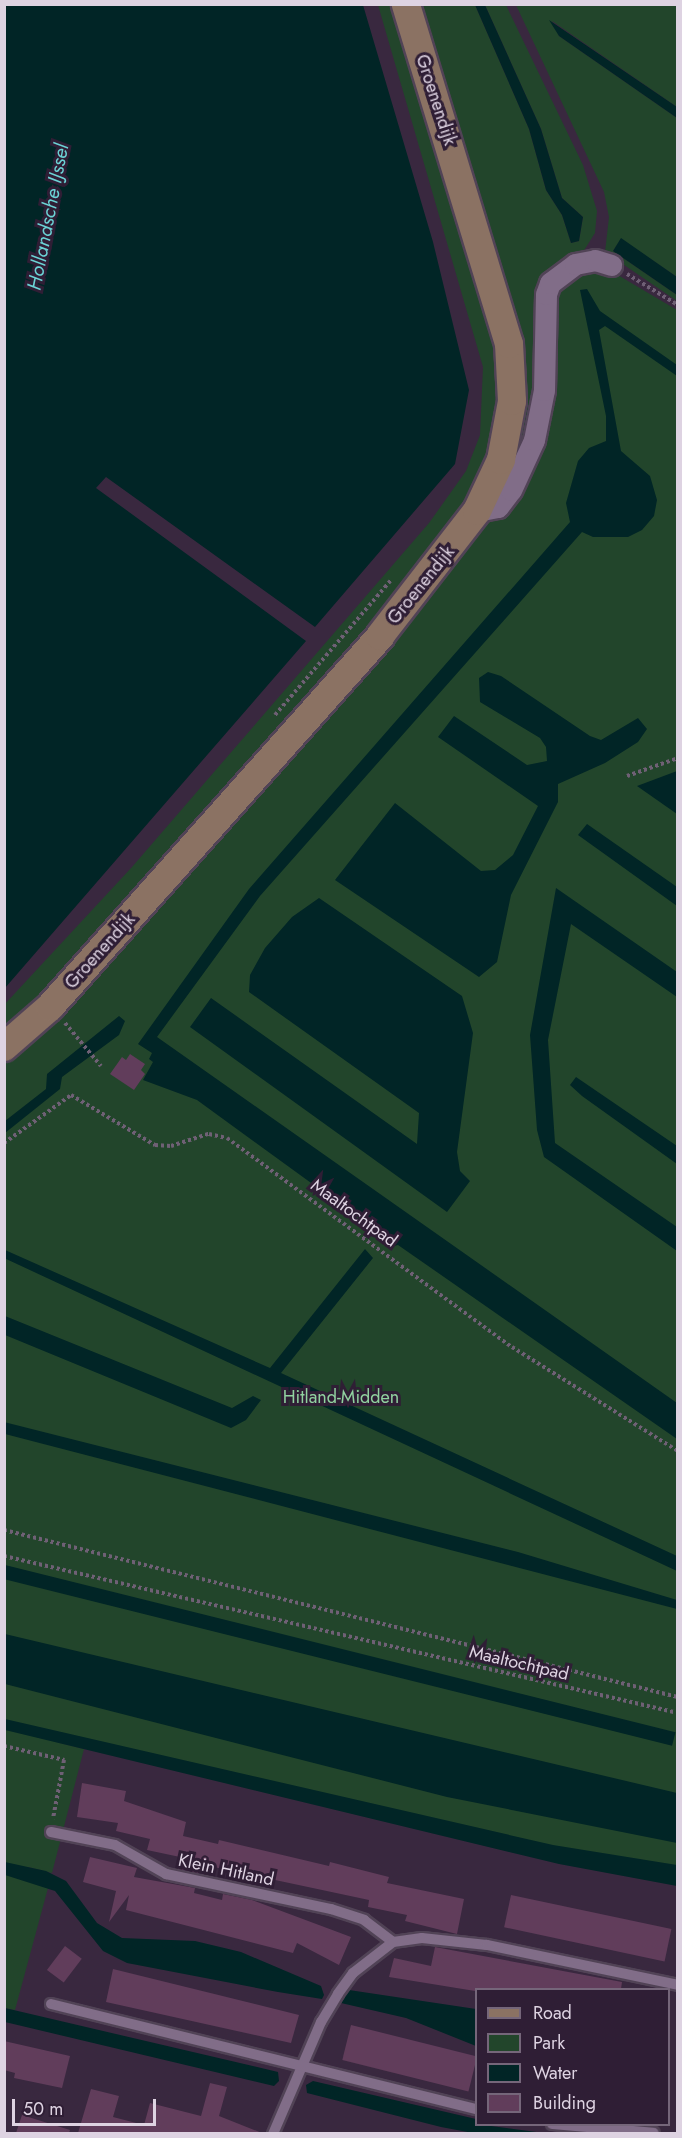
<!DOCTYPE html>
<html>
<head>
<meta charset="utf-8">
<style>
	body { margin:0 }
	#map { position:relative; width:682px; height:2138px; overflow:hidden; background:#39283f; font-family:Jost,sans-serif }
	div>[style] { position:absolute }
	.green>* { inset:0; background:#22452b }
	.water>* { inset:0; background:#012526; transform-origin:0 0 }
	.building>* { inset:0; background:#613d5b; transform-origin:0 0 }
	.path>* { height:4px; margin-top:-2px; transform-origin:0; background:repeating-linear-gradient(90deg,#6f6075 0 3px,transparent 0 6px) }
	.roads { filter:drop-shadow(2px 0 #514356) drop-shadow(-2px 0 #514356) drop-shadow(0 2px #514356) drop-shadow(0 -2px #514356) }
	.lane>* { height:10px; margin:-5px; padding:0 5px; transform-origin:5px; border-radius:5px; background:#816d88 }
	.street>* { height:21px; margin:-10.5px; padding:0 10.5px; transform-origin:10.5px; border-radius:10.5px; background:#816d88 }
	.secondary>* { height:28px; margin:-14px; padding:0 14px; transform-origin:14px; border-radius:14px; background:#8b7263 }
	span { translate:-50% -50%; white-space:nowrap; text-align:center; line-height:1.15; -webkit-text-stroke:6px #2f1e35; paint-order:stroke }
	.street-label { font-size:18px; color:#ded3e2 }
	.park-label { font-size:18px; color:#91d2a0 }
	.water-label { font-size:20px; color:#6bd3d5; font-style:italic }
	.frame { position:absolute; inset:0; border:6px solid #ded3e2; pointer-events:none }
	.legend { position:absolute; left:475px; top:1988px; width:195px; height:138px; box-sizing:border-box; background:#2f1e35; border:2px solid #75667a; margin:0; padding:8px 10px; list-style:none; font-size:18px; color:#ded3e2 }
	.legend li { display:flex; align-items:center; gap:12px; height:30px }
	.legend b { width:30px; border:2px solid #75667a }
	.scale { position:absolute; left:12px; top:2099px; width:144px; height:27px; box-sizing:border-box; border:3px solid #ded3e2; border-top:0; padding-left:8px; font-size:18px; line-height:21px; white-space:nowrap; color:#ded3e2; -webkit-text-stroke:4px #2f1e35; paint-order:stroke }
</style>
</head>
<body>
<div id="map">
	<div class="green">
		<i style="clip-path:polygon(378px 5px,405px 5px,499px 329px,502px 424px,460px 522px,53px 993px,5px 1034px,4px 1005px,132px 867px,429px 523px,466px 471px,480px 435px,483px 367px)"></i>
		<i style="clip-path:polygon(413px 5px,475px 5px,529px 129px,546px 190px,562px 215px,571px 243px,579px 241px,583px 217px,562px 198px,541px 129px,485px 5px,506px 5px,583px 165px,597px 211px,595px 233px,583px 252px,545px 272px,538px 285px,555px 294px,579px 270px,611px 271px,677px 310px,677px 1872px,56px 1742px,84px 1749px,52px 1873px,28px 1867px,26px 1879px,48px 1888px,15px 2010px,5px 2008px,5px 1056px,509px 486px,517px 404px)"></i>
		<i style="clip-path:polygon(516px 5px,677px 5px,677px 107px,552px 21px,559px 36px,677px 118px,677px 277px,621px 239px,613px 251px,677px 295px,677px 301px,605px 252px,609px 217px,604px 192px)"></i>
	</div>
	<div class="water">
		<i style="clip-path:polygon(5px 4px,363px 5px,433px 242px,469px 390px,455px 464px,315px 627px,106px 477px,96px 488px,306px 641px,5px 988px)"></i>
		<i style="clip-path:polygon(475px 5px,485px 5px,541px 129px,562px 198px,583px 217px,579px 241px,571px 243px,562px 215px,546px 190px,529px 129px)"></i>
		<i style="clip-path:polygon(549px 20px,677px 107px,677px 118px,559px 36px)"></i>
		<i style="clip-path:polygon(621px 238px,677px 277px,677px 295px,613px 251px)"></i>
		<i style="clip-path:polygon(587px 289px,600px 311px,677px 365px,677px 376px,605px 326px,599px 330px,621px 451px,650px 476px,657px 500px,654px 516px,642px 530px,628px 537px,593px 537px,582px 532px,260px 896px,157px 1037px,677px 1403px,677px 1439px,398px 1245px,390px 1247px,380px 1239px,369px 1225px,197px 1100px,143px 1080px,153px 1062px,149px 1059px,152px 1053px,138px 1044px,249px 889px,570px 522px,566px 503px,578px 461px,589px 448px,606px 441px,606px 416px,580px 290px)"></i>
		<i style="clip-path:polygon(488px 672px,501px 676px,590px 736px,601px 740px,638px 718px,647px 729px,638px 742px,605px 763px,558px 784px,558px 802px,511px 895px,497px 962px,479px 977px,335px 880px,395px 803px,481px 871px,495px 870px,513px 855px,538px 806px,438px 737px,454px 716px,527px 765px,547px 761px,546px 747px,540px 738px,480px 702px,479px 678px)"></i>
		<i style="clip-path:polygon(677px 771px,677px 814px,637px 786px)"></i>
		<i style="clip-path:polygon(587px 824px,677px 887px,677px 906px,578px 835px)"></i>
		<i style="clip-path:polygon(556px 888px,677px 972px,677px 997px,571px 924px,548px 1040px,555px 1143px,677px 1227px,677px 1251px,544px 1157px,537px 1130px,530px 1035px)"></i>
		<i style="clip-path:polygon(319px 898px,462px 996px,473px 1033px,457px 1152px,460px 1171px,470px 1181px,447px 1212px,190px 1027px,211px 998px,417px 1144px,419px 1113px,249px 992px,250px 975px,265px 948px,292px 917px)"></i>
		<i style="clip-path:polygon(119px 1016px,125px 1021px,119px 1035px,62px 1077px,60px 1089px,5px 1133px,5px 1121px,46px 1089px,47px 1074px)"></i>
		<i style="clip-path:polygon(576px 1077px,677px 1146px,677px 1164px,582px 1096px,570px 1085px)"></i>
		<i style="clip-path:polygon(365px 1249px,373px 1258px,281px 1373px,677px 1556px,677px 1571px,4px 1258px,5px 1250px,270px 1368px)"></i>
		<i style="clip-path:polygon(5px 1316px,232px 1408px,253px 1396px,261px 1400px,246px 1420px,231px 1428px,5px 1335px)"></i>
		<i style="clip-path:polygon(4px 1422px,518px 1552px,677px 1600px,677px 1609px,5px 1434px)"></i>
		<i style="left:5px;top:1565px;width:691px;height:14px;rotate:14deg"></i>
		<i style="clip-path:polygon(5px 1634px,677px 1793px,677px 1843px,447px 1797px,5px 1684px)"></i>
		<i style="clip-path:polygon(5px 1719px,553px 1845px,677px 1865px,677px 1886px,559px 1864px,5px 1730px)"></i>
		<i style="clip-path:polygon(5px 1862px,46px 1871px,66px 1881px,97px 1923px,122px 1938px,195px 1941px,241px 1952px,321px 1986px,324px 1995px,322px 1999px,278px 1992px,127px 1963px,103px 1951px,55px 1891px,5px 1875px)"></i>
		<i style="clip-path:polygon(349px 1990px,476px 2009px,476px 2046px,406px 2018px,341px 2003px)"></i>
		<i style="clip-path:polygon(5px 2008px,278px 2072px,279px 2081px,274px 2086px,5px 2022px)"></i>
		<i style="clip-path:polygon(313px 2081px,476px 2119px,476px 2124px,544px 2133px,473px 2133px,441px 2127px,307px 2093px,306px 2085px)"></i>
	</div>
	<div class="building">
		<i style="clip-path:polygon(130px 1054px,145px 1064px,141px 1070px,145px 1074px,134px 1090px,110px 1074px,122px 1057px,126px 1060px)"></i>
		<i style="clip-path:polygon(82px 1783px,126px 1791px,124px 1801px,186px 1822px,183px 1836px,218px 1844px,219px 1840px,329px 1866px,330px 1862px,389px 1877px,387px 1883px,464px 1899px,457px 1934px,405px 1921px,407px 1915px,368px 1907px,369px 1900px,200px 1864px,198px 1873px,178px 1869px,180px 1857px,147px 1850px,150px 1839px,116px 1831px,118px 1823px,77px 1817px)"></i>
		<i style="clip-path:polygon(90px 1857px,137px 1868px,134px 1877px,195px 1888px,194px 1893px,222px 1900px,223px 1894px,252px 1900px,351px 1937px,339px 1965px,297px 1943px,293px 1953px,126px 1910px,129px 1895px,109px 1922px,116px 1891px,83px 1882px)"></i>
		<i style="left:511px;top:1895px;width:164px;height:33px;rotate:12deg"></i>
		<i style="left:65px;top:1946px;width:21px;height:30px;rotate:37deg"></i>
		<i style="clip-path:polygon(435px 1947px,622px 1982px,621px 1989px,475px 1991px,389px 1977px,394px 1958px,431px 1966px)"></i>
		<i style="clip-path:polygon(113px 1969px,299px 2015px,291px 2043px,106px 2002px)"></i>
		<i style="left:351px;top:2025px;width:130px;height:36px;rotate:14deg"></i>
		<i style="clip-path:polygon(4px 2041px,70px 2056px,62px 2088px,14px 2078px,15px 2073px,4px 2070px)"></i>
		<i style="clip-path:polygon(210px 2083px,227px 2087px,219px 2116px,262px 2133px,78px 2133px,91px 2089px,119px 2096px,113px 2117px,144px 2125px,150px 2103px,201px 2116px)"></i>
		<i style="clip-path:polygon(22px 2115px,70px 2130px,69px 2133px,16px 2133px)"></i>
	</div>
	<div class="path">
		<i style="left:627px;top:274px;width:60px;rotate:31.3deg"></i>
		<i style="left:275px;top:715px;width:178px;rotate:-49.3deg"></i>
		<i style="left:627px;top:776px;width:54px;rotate:-19.4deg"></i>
		<i style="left:65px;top:1023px;width:56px;rotate:50.1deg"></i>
		<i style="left:4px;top:1143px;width:82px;rotate:-35.6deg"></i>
		<i style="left:71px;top:1095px;width:98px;rotate:30.8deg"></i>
		<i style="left:155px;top:1145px;width:16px;rotate:4deg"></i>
		<i style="left:171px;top:1146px;width:40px;rotate:-18deg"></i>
		<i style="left:209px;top:1134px;width:18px;rotate:13deg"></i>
		<i style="left:227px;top:1138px;width:353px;rotate:36.3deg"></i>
		<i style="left:512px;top:1347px;width:196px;rotate:32.1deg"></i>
		<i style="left:4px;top:1530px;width:694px;rotate:13.92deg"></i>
		<i style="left:4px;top:1556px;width:692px;rotate:13.11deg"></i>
		<i style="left:4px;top:1746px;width:62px;rotate:13.1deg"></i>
		<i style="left:64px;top:1760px;width:60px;rotate:100.6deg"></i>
	</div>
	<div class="roads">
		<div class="lane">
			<i style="left:51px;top:1832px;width:65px;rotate:11.5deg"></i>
			<i style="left:115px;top:1845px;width:59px;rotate:29.6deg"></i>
			<i style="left:166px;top:1874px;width:169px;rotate:12deg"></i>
			<i style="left:331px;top:1909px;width:35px;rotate:18deg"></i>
			<i style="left:364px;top:1920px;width:36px;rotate:37deg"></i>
			<i style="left:393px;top:1942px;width:51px;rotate:142.2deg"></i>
			<i style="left:353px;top:1973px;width:26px;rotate:126deg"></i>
			<i style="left:338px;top:1994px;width:33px;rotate:121deg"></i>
			<i style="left:321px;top:2022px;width:122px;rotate:113.2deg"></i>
			<i style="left:393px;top:1942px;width:29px;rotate:-8deg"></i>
			<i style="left:422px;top:1938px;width:65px;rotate:6.1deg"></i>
			<i style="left:487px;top:1945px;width:195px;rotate:11.8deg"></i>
			<i style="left:51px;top:2004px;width:438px;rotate:13.9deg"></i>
			<i style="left:552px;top:2124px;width:102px;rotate:5deg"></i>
		</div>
		<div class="street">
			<i style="left:477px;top:511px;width:21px;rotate:-11deg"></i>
			<i style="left:498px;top:507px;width:21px;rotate:-53deg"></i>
			<i style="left:511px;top:490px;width:55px;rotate:-65.3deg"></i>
			<i style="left:534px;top:440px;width:51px;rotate:-78.7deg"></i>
			<i style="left:544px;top:390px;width:96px;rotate:-88.8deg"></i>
			<i style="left:546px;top:294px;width:12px;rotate:-70deg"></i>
			<i style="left:550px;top:283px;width:31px;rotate:-37deg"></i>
			<i style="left:575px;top:264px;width:20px;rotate:-11deg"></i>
			<i style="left:595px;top:260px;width:17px;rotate:17deg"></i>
		</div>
		<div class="secondary">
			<i style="left:4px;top:1047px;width:61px;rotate:-41deg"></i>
			<i style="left:50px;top:1007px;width:497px;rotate:-48.3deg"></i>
			<i style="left:380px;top:636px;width:158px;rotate:-52.2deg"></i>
			<i style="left:477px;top:511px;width:56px;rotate:-64.8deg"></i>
			<i style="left:501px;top:460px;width:60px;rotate:-79.4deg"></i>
			<i style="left:512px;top:401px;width:57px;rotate:-93deg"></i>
			<i style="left:509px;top:344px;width:355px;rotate:-106.9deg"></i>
		</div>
	</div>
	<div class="street-label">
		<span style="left:436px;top:100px;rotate:72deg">Groenendijk</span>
		<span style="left:421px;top:585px;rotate:-51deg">Groenendijk</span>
		<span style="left:100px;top:951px;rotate:-48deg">Groenendijk</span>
		<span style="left:354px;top:1213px;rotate:36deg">Maaltochtpad</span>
		<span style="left:519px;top:1663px;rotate:13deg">Maaltochtpad</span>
		<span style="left:226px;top:1870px;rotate:12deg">Klein Hitland</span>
	</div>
	<div class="park-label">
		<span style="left:341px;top:1397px">Hitland-Midden</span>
	</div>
	<div class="water-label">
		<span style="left:48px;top:217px;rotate:-79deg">Hollandsche IJssel</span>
	</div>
	<div class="frame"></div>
	<ul class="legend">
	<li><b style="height:8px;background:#8b7263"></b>Road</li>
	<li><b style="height:16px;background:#22452b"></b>Park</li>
	<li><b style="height:16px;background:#012526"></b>Water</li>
	<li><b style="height:16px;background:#613d5b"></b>Building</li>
	</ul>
	<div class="scale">50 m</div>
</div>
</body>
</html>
